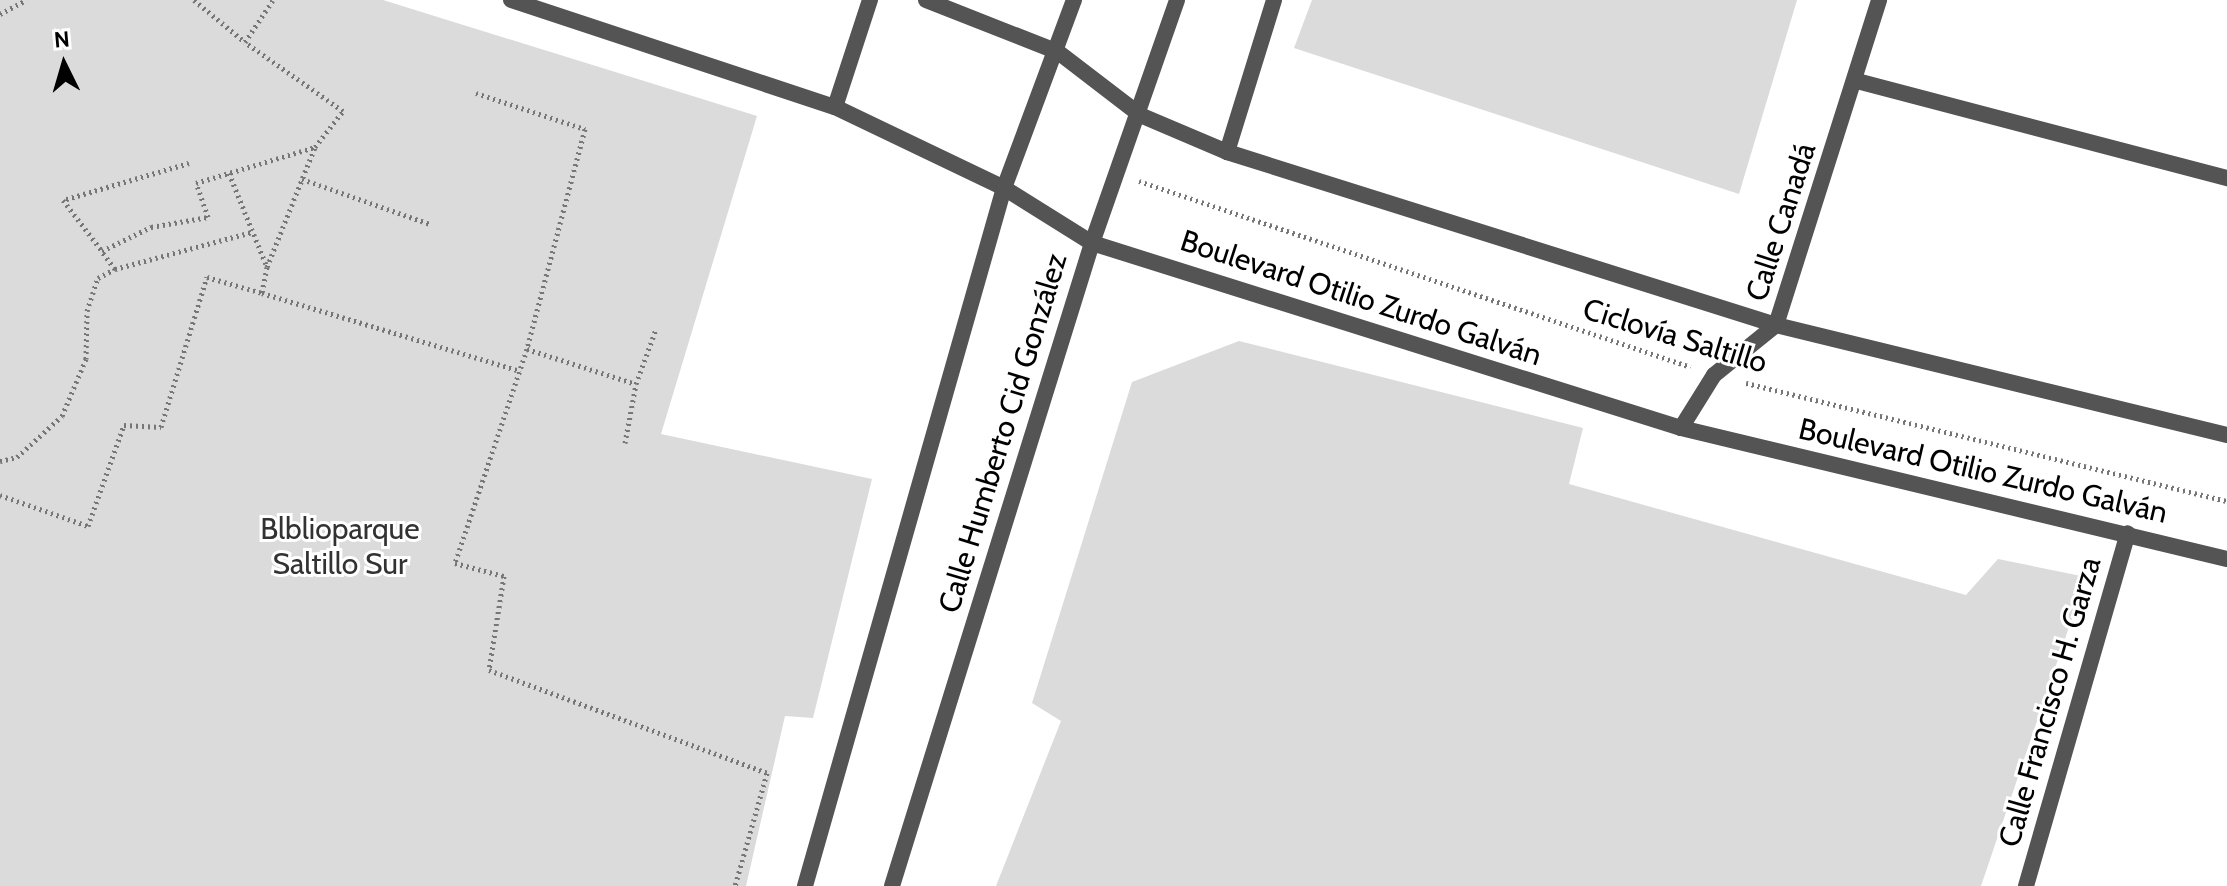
<!DOCTYPE html>
<html>
<head>
<meta charset="utf-8">
<style>
	body { margin:0 }
	#map { position:relative; width:2227px; height:886px; overflow:hidden; background:#fff; font-family:Cabin,sans-serif }
	div>[style] { position:absolute }
	.green>* { inset:0; background:#dbdbdb }
	.path>* { height:5px; margin-top:-2.5px; transform-origin:0; background:repeating-linear-gradient(90deg,#767676 0 2px,transparent 0 6px) }
	.service>* { height:16px; margin:-8px; padding:0 8px; transform-origin:8px; border-radius:8px; background:#545454 }
	.minor>* { height:16px; margin:-8px; padding:0 8px; transform-origin:8px; border-radius:8px; background:#545454 }
	.tertiary>* { height:16px; margin:-8px; padding:0 8px; transform-origin:8px; border-radius:8px; background:#545454 }
	span { translate:-50% -50%; white-space:nowrap; text-align:center; line-height:1.15; -webkit-text-stroke:6px #fff; paint-order:stroke }
	.street-label { font-size:30px; color:#000 }
	.park-label { font-size:30px; color:#323232 }
	.north { position:absolute; left:24px; top:24px; width:80px; height:80px; -webkit-text-stroke:6px #fff; paint-order:stroke; rotate:355deg; font-size:22px; font-weight:700; line-height:32px; text-align:center; color:#000 }
	.north::after { content:''; display:block; margin:auto; width:28px; height:36px; background:#000; clip-path:polygon(50% 0,100% 100%,50% 72%,0 100%) }
</style>
</head>
<body>
<div id="map">
	<div class="green">
		<i style="clip-path:polygon(0 0,383px 0,757px 116px,661px 434px,872px 479px,813px 718px,785px 716px,746px 886px,0 886px)"></i>
		<i style="clip-path:polygon(1312px 0,1797px 0,1739px 194px,1294px 48px)"></i>
		<i style="clip-path:polygon(1239px 341px,1583px 428px,1569px 484px,1966px 595px,1998px 559px,2086px 577px,1981px 886px,996px 886px,1061px 721px,1032px 703px,1132px 382px)"></i>
	</div>
	<div class="path">
		<i style="left:194px;top:0;width:66px;rotate:39.5deg"></i>
		<i style="left:245px;top:42px;width:50px;rotate:-56.3deg"></i>
		<i style="left:0;top:14px;width:30px;rotate:-28deg"></i>
		<i style="left:476px;top:93px;width:115px;rotate:18.3deg"></i>
		<i style="left:585px;top:129px;width:228px;rotate:104.8deg"></i>
		<i style="left:527px;top:349px;width:114px;rotate:17.8deg"></i>
		<i style="left:636px;top:384px;width:59px;rotate:-70deg"></i>
		<i style="left:189px;top:163px;width:131px;rotate:163.6deg"></i>
		<i style="left:63px;top:200px;width:64px;rotate:52.6deg"></i>
		<i style="left:102px;top:251px;width:55px;rotate:-26.1deg"></i>
		<i style="left:151px;top:227px;width:58px;rotate:-10deg"></i>
		<i style="left:208px;top:217px;width:36px;rotate:-109deg"></i>
		<i style="left:196px;top:183px;width:124px;rotate:-16.8deg"></i>
		<i style="left:315px;top:147px;width:46px;rotate:-52.1deg"></i>
		<i style="left:343px;top:111px;width:120px;rotate:-144.9deg"></i>
		<i style="left:229px;top:173px;width:101px;rotate:68deg"></i>
		<i style="left:267px;top:267px;width:129px;rotate:-68.2deg"></i>
		<i style="left:302px;top:179px;width:136px;rotate:19.4deg"></i>
		<i style="left:1139px;top:181px;width:582px;rotate:18.62deg"></i>
		<i style="left:267px;top:267px;width:26px;rotate:101deg"></i>
		<i style="left:262px;top:293px;width:270px;rotate:16.8deg"></i>
		<i style="left:115px;top:269px;width:142px;rotate:-15.1deg"></i>
		<i style="left:527px;top:349px;width:226px;rotate:108.6deg"></i>
		<i style="left:455px;top:563px;width:51px;rotate:14.9deg"></i>
		<i style="left:504px;top:576px;width:95px;rotate:99.1deg"></i>
		<i style="left:489px;top:670px;width:296px;rotate:20.3deg"></i>
		<i style="left:767px;top:773px;width:117px;rotate:105.8deg"></i>
		<i style="left:1746px;top:383px;width:495px;rotate:13.8deg"></i>
		<i style="left:625px;top:443px;width:60px;rotate:-79.4deg"></i>
		<i style="left:0;top:461px;width:17px;rotate:-13deg"></i>
		<i style="left:17px;top:457px;width:61px;rotate:-42.3deg"></i>
		<i style="left:62px;top:416px;width:62px;rotate:-67.2deg"></i>
		<i style="left:86px;top:359px;width:48px;rotate:-88.8deg"></i>
		<i style="left:87px;top:311px;width:35px;rotate:-72deg"></i>
		<i style="left:98px;top:278px;width:19px;rotate:-28deg"></i>
		<i style="left:115px;top:269px;width:21px;rotate:-127deg"></i>
		<i style="left:0;top:495px;width:93px;rotate:19.4deg"></i>
		<i style="left:88px;top:526px;width:107px;rotate:-70.4deg"></i>
		<i style="left:124px;top:425px;width:37px;rotate:3deg"></i>
		<i style="left:161px;top:427px;width:157px;rotate:-73deg"></i>
		<i style="left:207px;top:277px;width:57px;rotate:16.2deg"></i>
	</div>
	<div class="service">
		<i style="left:1227px;top:152px;width:159px;rotate:-72.8deg"></i>
	</div>
	<div class="minor">
		<i style="left:1857px;top:81px;width:383px;rotate:14.7deg"></i>
		<i style="left:1681px;top:428px;width:62px;rotate:-58.1deg"></i>
		<i style="left:1714px;top:375px;width:80px;rotate:-38.9deg"></i>
		<i style="left:1776px;top:325px;width:341px;rotate:-72.4deg"></i>
		<i style="left:2026px;top:886px;width:367px;rotate:-73.9deg"></i>
	</div>
	<div class="tertiary">
		<i style="left:511px;top:0;width:341px;rotate:18.3deg"></i>
		<i style="left:835px;top:107px;width:187px;rotate:25.6deg"></i>
		<i style="left:1004px;top:188px;width:104px;rotate:32deg"></i>
		<i style="left:1092px;top:243px;width:617px;rotate:17.44deg"></i>
		<i style="left:1681px;top:428px;width:561px;rotate:13.49deg"></i>
		<i style="left:926px;top:0;width:142px;rotate:21.5deg"></i>
		<i style="left:1058px;top:52px;width:103px;rotate:37.5deg"></i>
		<i style="left:1140px;top:115px;width:95px;rotate:23deg"></i>
		<i style="left:1227px;top:152px;width:576px;rotate:17.49deg"></i>
		<i style="left:1776px;top:325px;width:464px;rotate:13.7deg"></i>
		<i style="left:835px;top:107px;width:113px;rotate:-71.9deg"></i>
		<i style="left:805px;top:886px;width:726px;rotate:-74.09deg"></i>
		<i style="left:1004px;top:188px;width:201px;rotate:-69.6deg"></i>
		<i style="left:892px;top:886px;width:673px;rotate:-72.72deg"></i>
		<i style="left:1092px;top:243px;width:257px;rotate:-70.7deg"></i>
	</div>
	<div class="street-label">
		<span style="left:1781px;top:222px;rotate:-72deg">Calle Canadá</span>
		<span style="left:1361px;top:298px;rotate:18deg">Boulevard Otilio Zurdo Galván</span>
		<span style="left:1675px;top:336px;rotate:17deg">Ciclovía Saltillo</span>
		<span style="left:1003px;top:433px;rotate:-73deg">Calle Humberto Cid González</span>
		<span style="left:1983px;top:471px;rotate:13deg">Boulevard Otilio Zurdo Galván</span>
		<span style="left:2050px;top:702px;rotate:-74deg">Calle Francisco H. Garza</span>
	</div>
	<div class="park-label">
		<span style="left:340px;top:546px">Blblioparque<br>Saltillo Sur</span>
	</div>
	<div class="north">N</div>
</div>
</body>
</html>
